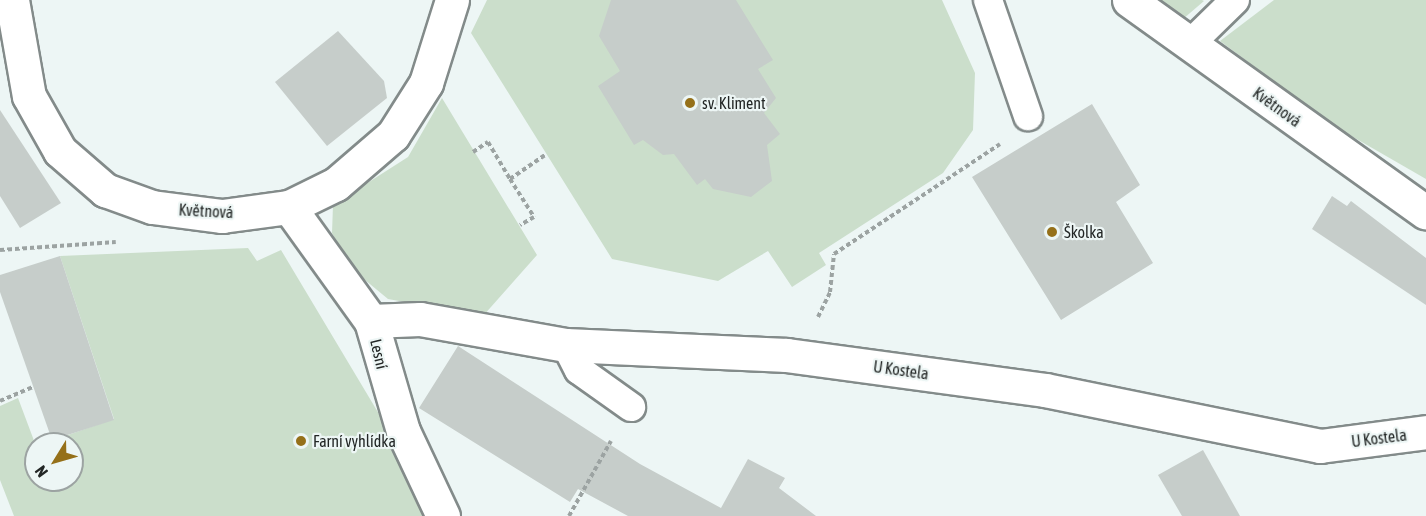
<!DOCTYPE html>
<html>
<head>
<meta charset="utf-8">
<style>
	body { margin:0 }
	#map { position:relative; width:1426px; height:516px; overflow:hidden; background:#edf6f5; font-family:"Asap Condensed",sans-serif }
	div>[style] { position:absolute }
	.green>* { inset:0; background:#cbdecb }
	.building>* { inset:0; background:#c6cdca }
	.path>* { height:4px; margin-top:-2px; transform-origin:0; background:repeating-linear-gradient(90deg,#9ca3a2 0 4.5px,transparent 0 7.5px) }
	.roads { filter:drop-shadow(2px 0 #838b8a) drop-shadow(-2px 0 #838b8a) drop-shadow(0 2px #838b8a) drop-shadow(0 -2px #838b8a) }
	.service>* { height:28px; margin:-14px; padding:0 14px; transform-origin:14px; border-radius:14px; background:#fff }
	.minor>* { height:33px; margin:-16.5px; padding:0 16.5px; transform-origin:16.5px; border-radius:16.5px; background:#fff }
	.tertiary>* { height:33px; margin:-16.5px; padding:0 16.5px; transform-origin:16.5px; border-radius:16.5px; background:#fff }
	.dots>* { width:16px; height:16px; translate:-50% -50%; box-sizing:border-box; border:3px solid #edf6f5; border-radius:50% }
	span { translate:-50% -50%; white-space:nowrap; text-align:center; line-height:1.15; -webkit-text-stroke:4.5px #edf6f5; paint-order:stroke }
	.poi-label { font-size:16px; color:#222625 }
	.left { translate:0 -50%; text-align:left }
	.street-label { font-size:16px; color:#222625 }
	.north { position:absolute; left:24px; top:432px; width:60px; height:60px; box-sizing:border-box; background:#edf6f5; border:2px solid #9ca3a2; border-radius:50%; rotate:233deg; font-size:16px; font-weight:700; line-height:24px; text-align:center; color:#222625 }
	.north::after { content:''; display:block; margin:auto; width:21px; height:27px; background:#957019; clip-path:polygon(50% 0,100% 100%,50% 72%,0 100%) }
</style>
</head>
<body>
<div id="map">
	<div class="green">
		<i style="clip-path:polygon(487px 0,942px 0,975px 73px,973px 130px,943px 173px,819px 253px,826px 265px,792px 287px,768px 251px,718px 281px,612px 259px,471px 33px)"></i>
		<i style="clip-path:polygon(1159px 0,1202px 0,1204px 1px,1183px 19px)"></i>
		<i style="clip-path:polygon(1274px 0,1426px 0,1426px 179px,1334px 126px,1220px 41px)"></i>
		<i style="clip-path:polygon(442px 98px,537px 255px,483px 316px,388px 299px,353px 270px,332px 233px,333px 205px,408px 157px)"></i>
		<i style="clip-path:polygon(248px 248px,257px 261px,281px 250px,385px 424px,431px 516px,14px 516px,0 480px,0 406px,18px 398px,36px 446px,36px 480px,72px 480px,72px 444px,42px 444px,114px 419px,60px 256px)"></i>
	</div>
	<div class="building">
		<i style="clip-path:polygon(611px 0,736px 0,773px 60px,758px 69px,776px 98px,764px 113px,780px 134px,767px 145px,772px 181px,751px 197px,713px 189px,705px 179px,697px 185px,674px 154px,663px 155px,643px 140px,634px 145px,598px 86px,620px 71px,599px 36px)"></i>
		<i style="clip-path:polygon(338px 31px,384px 81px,387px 98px,327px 146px,275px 82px)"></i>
		<i style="clip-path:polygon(1092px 104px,1140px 185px,1116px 202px,1153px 263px,1061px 320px,972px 177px)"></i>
		<i style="clip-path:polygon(0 110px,61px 203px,20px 228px,0 196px)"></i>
		<i style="clip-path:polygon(1332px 196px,1347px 206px,1351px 201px,1426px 258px,1426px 305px,1312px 229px)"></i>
		<i style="clip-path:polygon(60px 256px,114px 420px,52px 440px,0 292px,0 275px)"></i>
		<i style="clip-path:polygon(458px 346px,640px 464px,721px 508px,748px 459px,785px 478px,779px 488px,816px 516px,628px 516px,578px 489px,570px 502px,419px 408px)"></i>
		<i style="clip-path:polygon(1203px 450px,1240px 516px,1182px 516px,1158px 475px)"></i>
	</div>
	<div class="path">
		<i style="left:473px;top:152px;width:18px;rotate:-34deg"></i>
		<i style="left:488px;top:142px;width:43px;rotate:59.3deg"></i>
		<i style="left:510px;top:179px;width:42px;rotate:-34.4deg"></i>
		<i style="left:510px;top:179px;width:45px;rotate:57.7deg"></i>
		<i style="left:534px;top:217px;width:16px;rotate:150deg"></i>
		<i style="left:0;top:250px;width:116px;rotate:-3.9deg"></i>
		<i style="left:818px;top:317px;width:28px;rotate:-64deg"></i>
		<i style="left:830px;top:292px;width:38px;rotate:-84deg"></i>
		<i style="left:834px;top:254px;width:199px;rotate:-33.5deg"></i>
		<i style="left:0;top:401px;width:36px;rotate:-23deg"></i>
		<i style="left:569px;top:516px;width:86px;rotate:-60.8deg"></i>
	</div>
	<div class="roads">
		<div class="service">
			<i style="left:988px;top:0;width:123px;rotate:71deg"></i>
			<i style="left:1190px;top:44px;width:63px;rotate:-44.4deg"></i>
			<i style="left:566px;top:345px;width:28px;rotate:63deg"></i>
			<i style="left:579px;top:370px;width:64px;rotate:35.4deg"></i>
		</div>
		<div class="minor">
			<i style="left:289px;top:207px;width:140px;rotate:54.3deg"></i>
			<i style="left:371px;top:321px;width:115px;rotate:73.8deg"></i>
			<i style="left:403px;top:431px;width:94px;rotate:64.8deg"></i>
			<i style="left:371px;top:321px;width:49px;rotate:-2.3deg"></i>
			<i style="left:420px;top:319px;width:148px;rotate:10.1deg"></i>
			<i style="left:566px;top:345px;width:221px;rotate:2.6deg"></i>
			<i style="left:787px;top:355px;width:260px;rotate:7.7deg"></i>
			<i style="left:1045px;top:390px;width:281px;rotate:11.5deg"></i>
			<i style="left:1320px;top:446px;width:107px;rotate:-7.5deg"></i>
		</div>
		<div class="tertiary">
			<i style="left:12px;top:0;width:97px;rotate:80deg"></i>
			<i style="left:29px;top:96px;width:63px;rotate:60.6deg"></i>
			<i style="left:60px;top:151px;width:60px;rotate:40.9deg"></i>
			<i style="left:105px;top:190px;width:50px;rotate:19.9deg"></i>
			<i style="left:152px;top:207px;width:71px;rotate:7.3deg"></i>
			<i style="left:222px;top:216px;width:68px;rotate:-7.7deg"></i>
			<i style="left:289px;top:207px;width:52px;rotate:-26.1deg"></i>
			<i style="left:336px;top:184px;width:75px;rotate:-40.7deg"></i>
			<i style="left:393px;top:135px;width:62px;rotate:-57.6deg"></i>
			<i style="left:426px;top:83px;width:87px;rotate:-72.6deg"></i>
			<i style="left:1129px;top:0;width:365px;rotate:35.6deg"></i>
		</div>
	</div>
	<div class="dots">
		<i style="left:690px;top:103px;background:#957019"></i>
		<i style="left:1052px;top:232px;background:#957019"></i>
		<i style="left:301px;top:441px;background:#957019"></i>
	</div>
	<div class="poi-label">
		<span class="left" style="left:702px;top:103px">sv. Kliment</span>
		<span class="left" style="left:1064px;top:232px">Školka</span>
		<span class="left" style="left:313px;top:441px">Farní vyhlídka</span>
	</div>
	<div class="street-label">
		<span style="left:1277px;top:107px;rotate:36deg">Květnová</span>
		<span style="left:206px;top:211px;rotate:3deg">Květnová</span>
		<span style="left:379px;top:354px;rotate:77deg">Lesní</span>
		<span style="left:901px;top:370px;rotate:8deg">U Kostela</span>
		<span style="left:1379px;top:438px;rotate:-7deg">U Kostela</span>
	</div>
	<div class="north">N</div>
</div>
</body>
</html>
